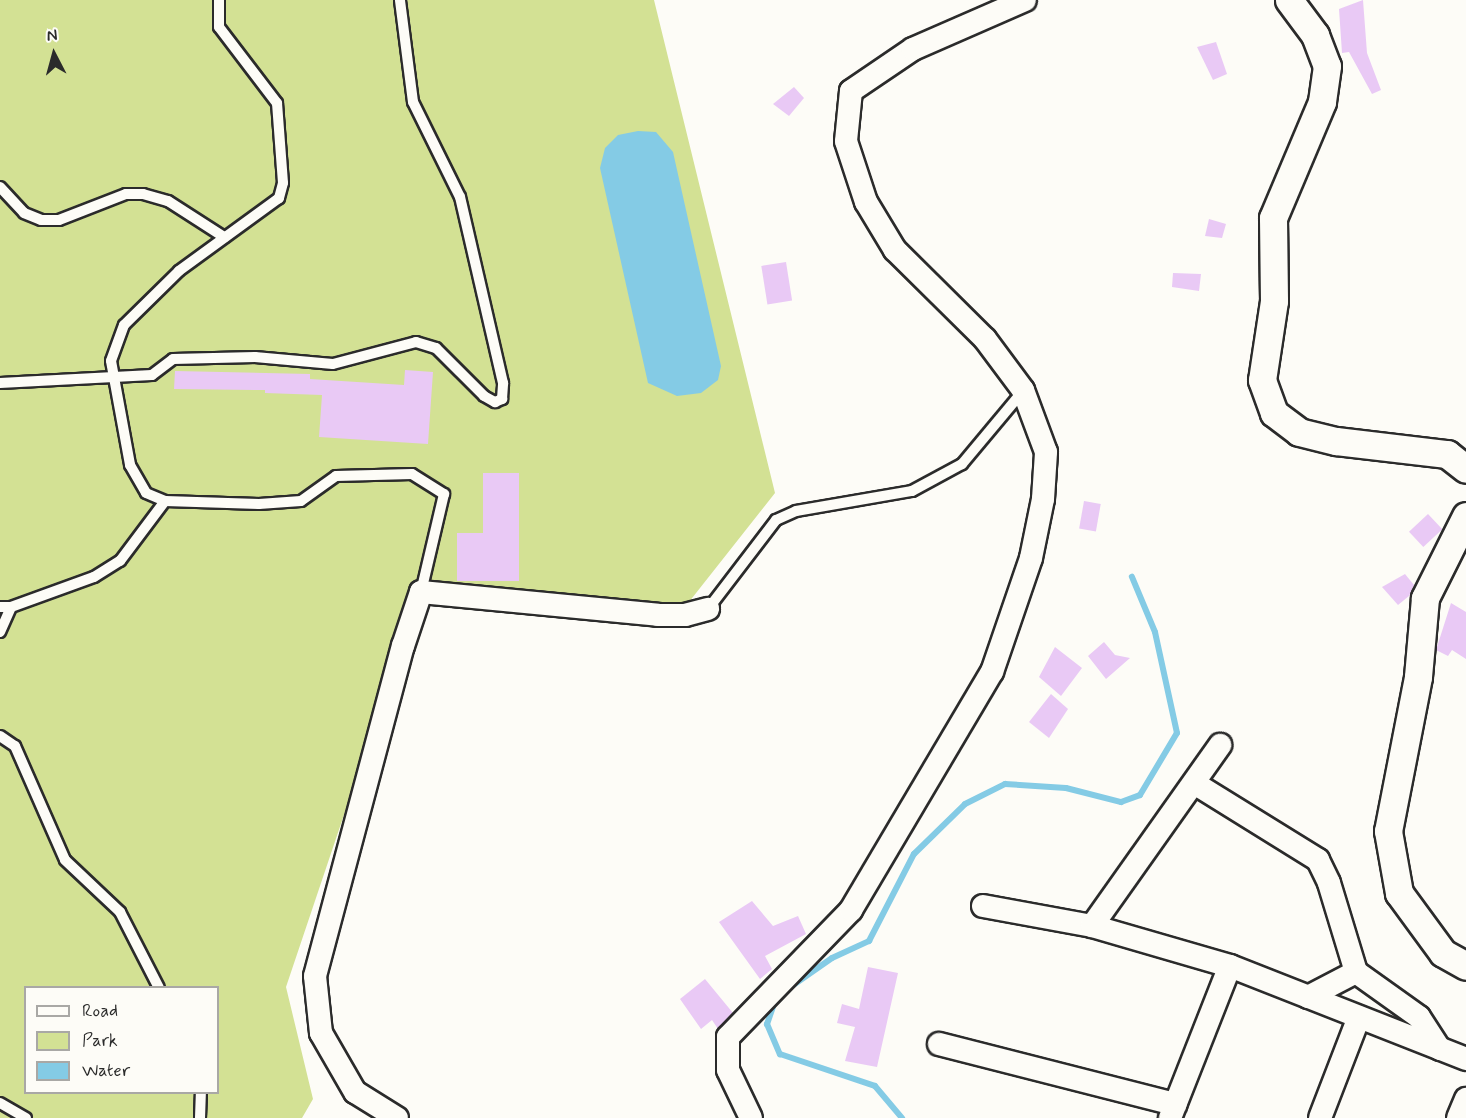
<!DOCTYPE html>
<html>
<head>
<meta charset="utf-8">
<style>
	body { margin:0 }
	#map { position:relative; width:1466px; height:1118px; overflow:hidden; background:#fdfcf7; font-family:Mynerve,sans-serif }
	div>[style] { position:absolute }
	.green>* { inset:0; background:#d3e194 }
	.water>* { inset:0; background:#84cbe5 }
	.stream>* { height:6px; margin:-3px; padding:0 3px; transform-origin:3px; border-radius:3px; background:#84cbe5 }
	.building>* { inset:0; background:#e9c9f5; transform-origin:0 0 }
	.roads { filter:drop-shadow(2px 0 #2b2b2b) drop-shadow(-2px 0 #2b2b2b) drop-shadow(0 2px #2b2b2b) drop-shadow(0 -2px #2b2b2b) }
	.service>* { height:10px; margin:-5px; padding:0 5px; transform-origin:5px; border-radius:5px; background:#fdfcf7 }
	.minor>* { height:22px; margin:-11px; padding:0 11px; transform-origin:11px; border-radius:11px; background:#fdfcf7 }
	.tertiary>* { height:27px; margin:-13.5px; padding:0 13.5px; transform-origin:13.5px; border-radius:13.5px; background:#fdfcf7 }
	span { translate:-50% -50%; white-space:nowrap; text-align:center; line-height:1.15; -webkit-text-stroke:4.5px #fdfcf7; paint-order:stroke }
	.legend { position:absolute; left:24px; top:986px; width:195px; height:108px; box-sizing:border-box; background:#fdfcf7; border:2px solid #a9a8a5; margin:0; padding:8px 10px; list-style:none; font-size:18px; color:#2b2b2b }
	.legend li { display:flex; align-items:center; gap:12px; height:30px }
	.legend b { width:30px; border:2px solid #a9a8a5 }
	.north { position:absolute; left:24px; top:24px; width:60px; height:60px; -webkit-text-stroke:4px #fdfcf7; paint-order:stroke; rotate:354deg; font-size:16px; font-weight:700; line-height:24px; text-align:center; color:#2b2b2b }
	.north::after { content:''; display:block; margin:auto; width:21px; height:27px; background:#2b2b2b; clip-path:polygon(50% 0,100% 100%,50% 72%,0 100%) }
</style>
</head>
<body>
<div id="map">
	<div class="green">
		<i style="clip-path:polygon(evenodd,0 0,654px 0,775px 493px,685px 607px,420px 589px,286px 987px,313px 1099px,302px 1118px,0 1118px,0 0,26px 988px,218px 988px,218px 1092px,26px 1092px,26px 988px)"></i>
	</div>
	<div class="water">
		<i style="clip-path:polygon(638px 131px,656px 132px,673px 152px,721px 366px,718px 380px,701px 393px,677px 396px,648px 383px,600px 168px,605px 148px,618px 135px)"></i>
	</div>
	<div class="stream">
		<i style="left:789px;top:988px;width:52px;rotate:-34.9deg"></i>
		<i style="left:832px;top:958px;width:41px;rotate:-24.7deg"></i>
		<i style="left:869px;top:941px;width:98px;rotate:-62.7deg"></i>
		<i style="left:914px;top:854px;width:71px;rotate:-44.4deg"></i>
		<i style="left:965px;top:804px;width:45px;rotate:-26.6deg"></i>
		<i style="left:1005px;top:784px;width:61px;rotate:3.8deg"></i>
		<i style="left:1066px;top:788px;width:57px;rotate:14.3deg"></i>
		<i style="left:1121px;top:802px;width:20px;rotate:-20deg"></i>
		<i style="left:1140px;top:795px;width:72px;rotate:-59.2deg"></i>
		<i style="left:1177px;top:733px;width:103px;rotate:-102.3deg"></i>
		<i style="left:1155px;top:632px;width:60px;rotate:-112.7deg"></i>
		<i style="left:776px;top:998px;width:28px;rotate:109deg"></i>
		<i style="left:767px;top:1024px;width:33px;rotate:67deg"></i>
		<i style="left:780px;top:1054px;width:100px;rotate:18.6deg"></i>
		<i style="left:875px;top:1086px;width:42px;rotate:49.8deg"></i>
	</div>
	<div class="building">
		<i style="clip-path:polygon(1363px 0,1367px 53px,1381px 90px,1372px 94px,1349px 52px,1342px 53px,1339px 9px)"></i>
		<i style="clip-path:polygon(1216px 42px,1227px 74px,1213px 80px,1197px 47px)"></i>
		<i style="clip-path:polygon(794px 87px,804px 98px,789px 116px,773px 104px)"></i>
		<i style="clip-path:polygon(1209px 219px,1226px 224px,1222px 238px,1205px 236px)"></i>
		<i style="left:786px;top:262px;width:39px;height:25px;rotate:81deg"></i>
		<i style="clip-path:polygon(1173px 273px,1201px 274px,1199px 291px,1172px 287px)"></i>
		<i style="clip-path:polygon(405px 370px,433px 372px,428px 444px,319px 437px,322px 395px,265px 393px,265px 390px,174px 389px,175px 371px,310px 374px,310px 379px,404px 385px)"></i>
		<i style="clip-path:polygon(483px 473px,519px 473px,519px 581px,457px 581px,457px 533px,483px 533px)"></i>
		<i style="left:1084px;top:501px;width:17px;height:28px;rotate:10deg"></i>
		<i style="left:1428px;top:514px;width:21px;height:26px;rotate:47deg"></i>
		<i style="clip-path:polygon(1405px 574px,1414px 585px,1409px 596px,1398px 605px,1382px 587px)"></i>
		<i style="clip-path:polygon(1451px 603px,1466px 612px,1466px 659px,1452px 650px,1448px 656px,1436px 650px)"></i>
		<i style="clip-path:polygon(1104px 642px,1115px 655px,1130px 658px,1106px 679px,1088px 656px)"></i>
		<i style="clip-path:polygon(1055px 647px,1082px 668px,1061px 696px,1039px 677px)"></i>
		<i style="clip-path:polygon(1051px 694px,1068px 709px,1049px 738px,1029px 722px)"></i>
		<i style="clip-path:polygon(752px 901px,773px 926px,798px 916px,806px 934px,765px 956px,772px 969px,760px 979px,719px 922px)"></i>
		<i style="clip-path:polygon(868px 967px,898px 973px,877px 1067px,845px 1061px,855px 1027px,837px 1023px,842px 1004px,859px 1009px)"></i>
		<i style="clip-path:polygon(705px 979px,733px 1013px,718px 1029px,712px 1020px,701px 1029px,680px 999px)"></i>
	</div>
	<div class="roads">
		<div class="service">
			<i style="left:219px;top:0;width:27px;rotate:90deg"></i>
			<i style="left:219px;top:27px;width:96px;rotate:52.7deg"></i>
			<i style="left:277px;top:103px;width:80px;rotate:85.7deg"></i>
			<i style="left:283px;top:183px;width:16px;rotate:105deg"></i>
			<i style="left:279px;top:198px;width:124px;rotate:143.9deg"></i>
			<i style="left:179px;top:271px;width:77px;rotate:135.5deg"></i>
			<i style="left:124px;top:325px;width:38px;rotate:110deg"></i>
			<i style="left:111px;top:361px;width:106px;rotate:79.6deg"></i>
			<i style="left:130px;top:465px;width:32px;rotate:60deg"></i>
			<i style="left:146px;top:493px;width:21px;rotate:23deg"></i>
			<i style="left:165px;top:501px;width:94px;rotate:1.8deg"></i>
			<i style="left:259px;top:504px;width:42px;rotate:-4.1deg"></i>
			<i style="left:301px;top:501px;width:43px;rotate:-35.5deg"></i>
			<i style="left:336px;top:476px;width:76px;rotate:-1.5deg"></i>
			<i style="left:412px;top:474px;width:38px;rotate:32deg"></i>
			<i style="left:444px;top:494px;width:101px;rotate:103.2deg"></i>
			<i style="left:0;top:187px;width:35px;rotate:47deg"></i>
			<i style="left:24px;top:213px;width:18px;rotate:22deg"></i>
			<i style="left:41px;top:220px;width:18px"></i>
			<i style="left:59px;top:220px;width:72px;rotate:-21.2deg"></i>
			<i style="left:126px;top:194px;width:17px"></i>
			<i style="left:143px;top:194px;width:26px;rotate:16deg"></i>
			<i style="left:168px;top:201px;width:67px;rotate:32.7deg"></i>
			<i style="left:0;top:383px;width:152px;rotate:-3deg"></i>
			<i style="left:152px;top:375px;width:26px;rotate:-37deg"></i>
			<i style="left:173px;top:359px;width:82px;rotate:-1.4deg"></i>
			<i style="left:255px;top:357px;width:78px;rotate:5.1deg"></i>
			<i style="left:333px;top:364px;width:86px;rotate:-14.8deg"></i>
			<i style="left:416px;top:342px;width:21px;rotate:17deg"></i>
			<i style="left:436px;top:348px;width:68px;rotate:45deg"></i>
			<i style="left:484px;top:396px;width:13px;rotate:29deg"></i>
			<i style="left:495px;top:402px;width:8px;rotate:-23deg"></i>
			<i style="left:502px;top:399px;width:16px;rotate:-86deg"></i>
			<i style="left:503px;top:383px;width:191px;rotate:-103deg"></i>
			<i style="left:460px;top:197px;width:106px;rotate:-116.3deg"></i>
			<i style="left:413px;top:102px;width:103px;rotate:-97.3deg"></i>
			<i style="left:0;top:607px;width:11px"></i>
			<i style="left:11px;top:607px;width:88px;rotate:-19.9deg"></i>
			<i style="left:94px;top:577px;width:31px;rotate:-32deg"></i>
			<i style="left:120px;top:561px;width:75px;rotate:-53.1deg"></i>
			<i style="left:708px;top:609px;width:112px;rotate:-52.6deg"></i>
			<i style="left:776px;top:520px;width:22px;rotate:-24deg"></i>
			<i style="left:796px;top:511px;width:118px;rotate:-9.8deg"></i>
			<i style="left:912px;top:491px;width:57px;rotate:-28.4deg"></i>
			<i style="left:962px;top:464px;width:95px;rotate:-50.1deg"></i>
			<i style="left:0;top:632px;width:27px;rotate:-66deg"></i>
			<i style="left:0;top:736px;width:18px;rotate:34deg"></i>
			<i style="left:15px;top:746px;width:124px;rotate:66.3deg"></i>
			<i style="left:65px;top:860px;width:76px;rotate:43.4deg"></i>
			<i style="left:120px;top:912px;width:85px;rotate:62.8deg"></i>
			<i style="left:0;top:1103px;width:30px;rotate:30deg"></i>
			<i style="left:200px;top:1118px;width:26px;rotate:-88deg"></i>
		</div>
		<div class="minor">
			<i style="left:1194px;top:783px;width:146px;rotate:31.8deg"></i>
			<i style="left:1318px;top:860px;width:25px;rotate:64deg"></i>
			<i style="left:1329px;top:883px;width:93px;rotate:73.1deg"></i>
			<i style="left:1356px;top:972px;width:77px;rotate:35.5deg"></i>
			<i style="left:1419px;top:1017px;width:38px;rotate:57deg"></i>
			<i style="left:983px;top:906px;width:111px;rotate:10.4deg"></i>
			<i style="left:1092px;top:926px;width:144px;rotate:16.2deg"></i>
			<i style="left:1230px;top:966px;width:254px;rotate:21.5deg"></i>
			<i style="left:1092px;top:926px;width:222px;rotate:-54.7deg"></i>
			<i style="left:1308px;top:997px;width:54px;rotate:-27.5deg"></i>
			<i style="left:939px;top:1044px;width:244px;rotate:14.3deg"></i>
			<i style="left:397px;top:1118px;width:49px;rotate:-148.2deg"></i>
			<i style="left:355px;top:1092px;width:68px;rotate:-120deg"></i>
			<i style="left:321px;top:1033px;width:57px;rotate:-96deg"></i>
			<i style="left:315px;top:976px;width:342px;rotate:-75.1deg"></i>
			<i style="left:403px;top:646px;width:57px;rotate:-71.6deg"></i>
			<i style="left:421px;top:592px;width:238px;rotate:5.5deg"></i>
			<i style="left:658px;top:615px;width:27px"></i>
			<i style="left:685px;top:615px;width:24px;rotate:-15deg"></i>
			<i style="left:751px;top:1118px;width:53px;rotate:-115.6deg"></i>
			<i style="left:728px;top:1070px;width:33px;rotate:-90deg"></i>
			<i style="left:728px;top:1037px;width:177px;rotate:-45.9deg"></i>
			<i style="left:851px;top:910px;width:277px;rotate:-59.4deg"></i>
			<i style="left:992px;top:672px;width:120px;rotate:-71.1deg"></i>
			<i style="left:1031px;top:558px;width:60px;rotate:-78.5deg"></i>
			<i style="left:1043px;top:499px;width:47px;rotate:-86.3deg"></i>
			<i style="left:1046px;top:452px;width:66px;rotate:-110.4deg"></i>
			<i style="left:1023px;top:390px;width:64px;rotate:-126.7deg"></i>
			<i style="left:985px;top:339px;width:127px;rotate:-135.3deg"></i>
			<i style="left:895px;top:250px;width:56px;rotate:-121.1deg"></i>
			<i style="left:866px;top:202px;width:64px;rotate:-108.2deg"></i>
			<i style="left:846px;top:141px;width:50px;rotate:-84.3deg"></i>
			<i style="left:851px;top:91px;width:75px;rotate:-34.1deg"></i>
			<i style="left:913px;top:49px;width:122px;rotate:-23.6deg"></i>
			<i style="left:1170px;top:1118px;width:163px;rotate:-68.5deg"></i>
			<i style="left:1320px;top:1118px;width:108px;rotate:-68.9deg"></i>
			<i style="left:1458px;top:1118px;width:21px;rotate:-67deg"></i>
		</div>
		<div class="tertiary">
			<i style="left:1289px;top:0;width:44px;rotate:53.4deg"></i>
			<i style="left:1315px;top:35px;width:33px;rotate:69deg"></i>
			<i style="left:1327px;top:66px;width:36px;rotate:98deg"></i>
			<i style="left:1322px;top:102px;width:126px;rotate:112.9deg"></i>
			<i style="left:1273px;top:218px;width:83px;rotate:89.3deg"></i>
			<i style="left:1274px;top:301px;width:80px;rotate:98.6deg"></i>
			<i style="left:1262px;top:380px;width:35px;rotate:70deg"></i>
			<i style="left:1274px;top:413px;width:31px;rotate:37deg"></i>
			<i style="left:1299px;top:432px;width:38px;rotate:14deg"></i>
			<i style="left:1336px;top:441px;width:112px;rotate:6.7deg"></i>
			<i style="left:1447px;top:454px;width:24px;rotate:38deg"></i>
			<i style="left:1466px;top:516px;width:92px;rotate:116.6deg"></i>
			<i style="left:1425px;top:598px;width:79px;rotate:95.1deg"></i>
			<i style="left:1418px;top:677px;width:157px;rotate:101deg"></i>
			<i style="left:1388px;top:831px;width:63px;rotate:79.9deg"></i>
			<i style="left:1399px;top:893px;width:74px;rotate:53.7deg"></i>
			<i style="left:1443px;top:953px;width:26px;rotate:29deg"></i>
		</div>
	</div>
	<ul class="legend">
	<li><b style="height:8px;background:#fdfcf7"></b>Road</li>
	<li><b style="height:16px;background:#d3e194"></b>Park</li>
	<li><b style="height:16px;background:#84cbe5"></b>Water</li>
	</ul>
	<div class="north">N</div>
</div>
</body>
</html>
